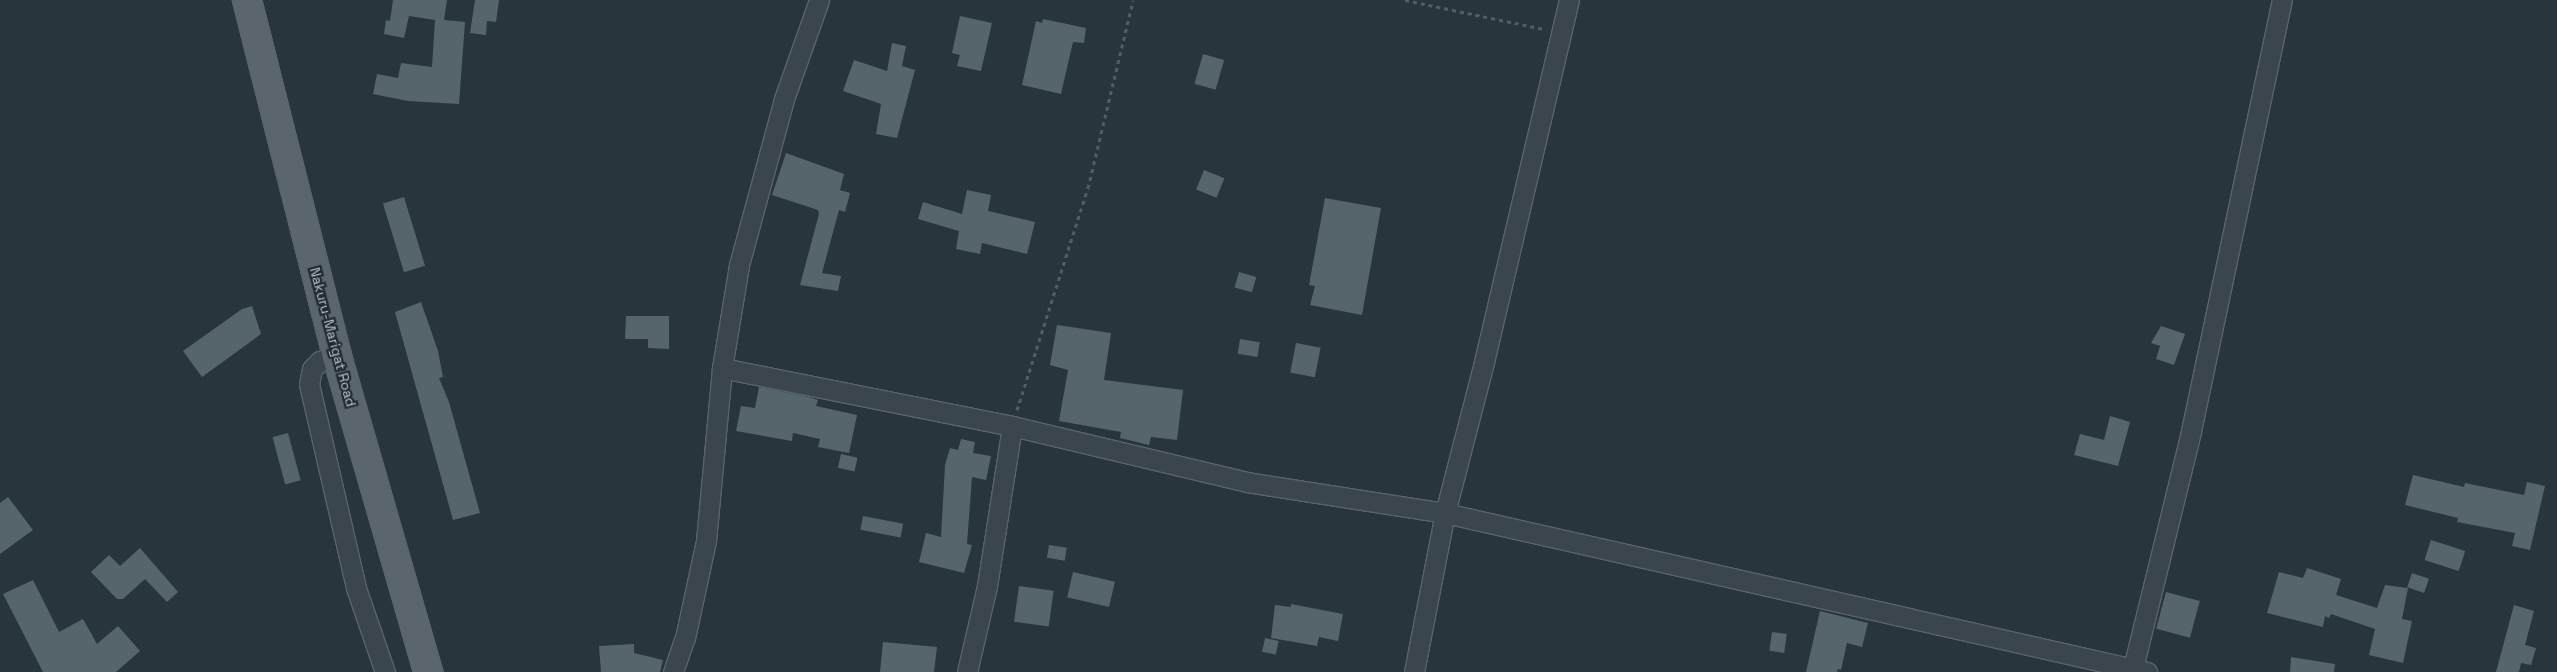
<!DOCTYPE html>
<html>
<head>
<meta charset="utf-8">
<style>
	body { margin:0 }
	#map { position:relative; width:2557px; height:672px; overflow:hidden; background:#28353c; font-family:"Space Grotesk",sans-serif }
	div>[style] { position:absolute }
	.building>* { inset:0; background:#56646c; transform-origin:0 0 }
	.path>* { height:3px; margin-top:-1.5px; transform-origin:0; background:repeating-linear-gradient(90deg,#4f605f 0 4px,transparent 0 8px) }
	.roads { filter:drop-shadow(1px 0 #59646a) drop-shadow(-1px 0 #59646a) drop-shadow(0 1px #59646a) drop-shadow(0 -1px #59646a) }
	.street>* { height:19px; margin:-9.5px; padding:0 9.5px; transform-origin:9.5px; border-radius:9.5px; background:#3b464c }
	.primary>* { height:28px; margin:-14px; padding:0 14px; transform-origin:14px; border-radius:14px; background:#5a656c }
	span { translate:-50% -50%; white-space:nowrap; text-align:center; line-height:1.15; -webkit-text-stroke:4.5px #202b31; paint-order:stroke }
	.street-label { font-size:14px; color:#b7c1c7 }
</style>
</head>
<body>
<div id="map">
	<div class="building">
		<i style="clip-path:polygon(393px 0,447px 0,444px 20px,465px 22px,459px 104px,408px 101px,373px 94px,377px 74px,398px 78px,401px 63px,432px 67px,435px 20px,409px 16px,404px 38px,384px 34px,386px 20px,390px 21px)"></i>
		<i style="clip-path:polygon(475px 0,499px 0,496px 22px,487px 21px,486px 35px,470px 33px)"></i>
		<i style="clip-path:polygon(960px 16px,992px 23px,981px 71px,957px 66px,960px 55px,952px 53px)"></i>
		<i style="clip-path:polygon(1043px 19px,1086px 28px,1084px 43px,1073px 42px,1061px 94px,1022px 85px,1036px 21px,1042px 23px)"></i>
		<i style="clip-path:polygon(892px 43px,906px 46px,902px 66px,915px 70px,897px 138px,876px 134px,881px 104px,843px 91px,854px 60px,887px 71px)"></i>
		<i style="left:1203px;top:54px;width:22px;height:31px;rotate:16deg"></i>
		<i style="clip-path:polygon(786px 153px,844px 174px,840px 190px,850px 193px,845px 212px,839px 210px,822px 273px,841px 276px,838px 291px,800px 285px,819px 214px,818px 210px,772px 195px)"></i>
		<i style="left:1204px;top:170px;width:22px;height:21px;rotate:22deg"></i>
		<i style="clip-path:polygon(967px 190px,991px 195px,988px 211px,1035px 222px,1027px 254px,982px 243px,980px 254px,956px 249px,959px 231px,918px 219px,923px 202px,962px 214px)"></i>
		<i style="left:404px;top:197px;width:72px;height:22px;rotate:73deg"></i>
		<i style="clip-path:polygon(1325px 198px,1381px 208px,1362px 315px,1310px 305px,1315px 286px,1309px 285px)"></i>
		<i style="left:1239px;top:272px;width:18px;height:16px;rotate:16deg"></i>
		<i style="clip-path:polygon(421px 302px,438px 351px,443px 377px,439px 378px,449px 402px,480px 513px,453px 520px,395px 312px)"></i>
		<i style="clip-path:polygon(252px 306px,261px 334px,202px 377px,183px 351px,242px 309px)"></i>
		<i style="clip-path:polygon(626px 316px,669px 316px,669px 349px,648px 348px,648px 339px,625px 339px)"></i>
		<i style="clip-path:polygon(1057px 325px,1111px 333px,1104px 380px,1183px 390px,1177px 440px,1151px 437px,1149px 445px,1120px 438px,1121px 432px,1059px 421px,1068px 370px,1050px 365px)"></i>
		<i style="clip-path:polygon(2161px 326px,2185px 334px,2174px 365px,2156px 359px,2160px 346px,2151px 343px)"></i>
		<i style="left:1240px;top:339px;width:20px;height:15px;rotate:9deg"></i>
		<i style="left:1296px;top:343px;width:25px;height:30px;rotate:11deg"></i>
		<i style="clip-path:polygon(759px 387px,809px 397px,818px 400px,816px 406px,857px 415px,849px 453px,818px 447px,820px 439px,793px 433px,792px 441px,736px 431px,741px 406px,755px 408px)"></i>
		<i style="clip-path:polygon(2110px 416px,2130px 422px,2118px 466px,2074px 455px,2080px 434px,2104px 440px)"></i>
		<i style="left:288px;top:433px;width:49px;height:16px;rotate:75deg"></i>
		<i style="clip-path:polygon(961px 439px,975px 442px,973px 453px,991px 456px,986px 480px,972px 477px,967px 544px,972px 545px,964px 573px,919px 562px,926px 533px,941px 537px,945px 465px,950px 448px,958px 450px)"></i>
		<i style="left:841px;top:454px;width:17px;height:14px;rotate:13deg"></i>
		<i style="clip-path:polygon(2413px 475px,2464px 487px,2465px 483px,2524px 495px,2527px 482px,2545px 486px,2530px 550px,2512px 546px,2515px 533px,2457px 522px,2458px 518px,2405px 505px)"></i>
		<i style="clip-path:polygon(8px 497px,33px 530px,0 554px,0 503px)"></i>
		<i style="left:863px;top:516px;width:41px;height:14px;rotate:11deg"></i>
		<i style="left:2431px;top:540px;width:36px;height:21px;rotate:18deg"></i>
		<i style="left:1049px;top:545px;width:18px;height:13px;rotate:9deg"></i>
		<i style="clip-path:polygon(140px 548px,178px 592px,167px 602px,145px 579px,123px 599px,117px 599px,91px 572px,109px 555px,120px 566px)"></i>
		<i style="clip-path:polygon(2307px 568px,2341px 579px,2336px 595px,2377px 608px,2385px 585px,2408px 588px,2402px 619px,2412px 621px,2403px 663px,2369px 655px,2375px 629px,2331px 614px,2329px 618px,2325px 616px,2323px 627px,2267px 613px,2279px 572px,2303px 578px)"></i>
		<i style="left:1073px;top:572px;width:43px;height:26px;rotate:13deg"></i>
		<i style="left:2412px;top:573px;width:18px;height:15px;rotate:19deg"></i>
		<i style="clip-path:polygon(33px 580px,59px 632px,83px 619px,97px 644px,118px 626px,140px 651px,116px 672px,43px 672px,3px 594px)"></i>
		<i style="left:1019px;top:586px;width:35px;height:36px;rotate:8deg"></i>
		<i style="left:2166px;top:592px;width:35px;height:38px;rotate:15deg"></i>
		<i style="clip-path:polygon(1291px 604px,1343px 614px,1338px 641px,1319px 637px,1317px 646px,1271px 638px,1275px 605px,1291px 607px)"></i>
		<i style="clip-path:polygon(2514px 605px,2534px 611px,2525px 645px,2536px 648px,2531px 665px,2521px 663px,2519px 672px,2496px 672px)"></i>
		<i style="clip-path:polygon(1820px 611px,1868px 623px,1862px 647px,1847px 643px,1841px 670px,1838px 669px,1837px 672px,1806px 672px)"></i>
		<i style="left:1772px;top:632px;width:15px;height:19px;rotate:8deg"></i>
		<i style="left:1265px;top:638px;width:14px;height:14px;rotate:12deg"></i>
		<i style="clip-path:polygon(883px 642px,937px 647px,934px 672px,880px 672px)"></i>
		<i style="clip-path:polygon(634px 644px,634px 653px,663px 660px,660px 672px,601px 672px,599px 646px)"></i>
		<i style="clip-path:polygon(2291px 657px,2335px 664px,2334px 672px,2290px 672px)"></i>
	</div>
	<div class="path">
		<i style="left:1405px;top:0;width:142px;rotate:11.8deg"></i>
		<i style="left:1017px;top:410px;width:233px;rotate:-72.3deg"></i>
		<i style="left:1088px;top:188px;width:193px;rotate:-76.5deg"></i>
	</div>
	<div class="roads">
		<div class="street">
			<i style="left:337px;top:356px;width:18px;rotate:164deg"></i>
			<i style="left:320px;top:361px;width:11px;rotate:135deg"></i>
			<i style="left:312px;top:369px;width:15px;rotate:101deg"></i>
			<i style="left:309px;top:384px;width:209px;rotate:77deg"></i>
			<i style="left:356px;top:588px;width:89px;rotate:71deg"></i>
			<i style="left:722px;top:368px;width:296px;rotate:11.3deg"></i>
			<i style="left:1012px;top:426px;width:242px;rotate:13.4deg"></i>
			<i style="left:1247px;top:482px;width:200px;rotate:8.9deg"></i>
			<i style="left:1445px;top:513px;width:720px;rotate:12.76deg"></i>
			<i style="left:673px;top:672px;width:36px;rotate:-71deg"></i>
			<i style="left:685px;top:638px;width:99px;rotate:-77.8deg"></i>
			<i style="left:706px;top:541px;width:174px;rotate:-84.7deg"></i>
			<i style="left:722px;top:368px;width:104px;rotate:-80.6deg"></i>
			<i style="left:739px;top:265px;width:172px;rotate:-74.8deg"></i>
			<i style="left:784px;top:99px;width:105px;rotate:-70.5deg"></i>
			<i style="left:967px;top:672px;width:88px;rotate:-76.9deg"></i>
			<i style="left:987px;top:586px;width:162px;rotate:-81.1deg"></i>
			<i style="left:1414px;top:672px;width:162px;rotate:-79deg"></i>
			<i style="left:1445px;top:513px;width:156px;rotate:-75.5deg"></i>
			<i style="left:1484px;top:362px;width:372px;rotate:-76.8deg"></i>
			<i style="left:2132px;top:672px;width:248px;rotate:-76.2deg"></i>
			<i style="left:2191px;top:431px;width:441px;rotate:-78.1deg"></i>
		</div>
		<div class="primary">
			<i style="left:247px;top:0;width:367px;rotate:75.8deg"></i>
			<i style="left:337px;top:356px;width:329px;rotate:73.9deg"></i>
		</div>
	</div>
	<div class="street-label">
		<span style="left:333px;top:337px;rotate:75deg">Nakuru-Marigat Road</span>
	</div>
</div>
</body>
</html>
